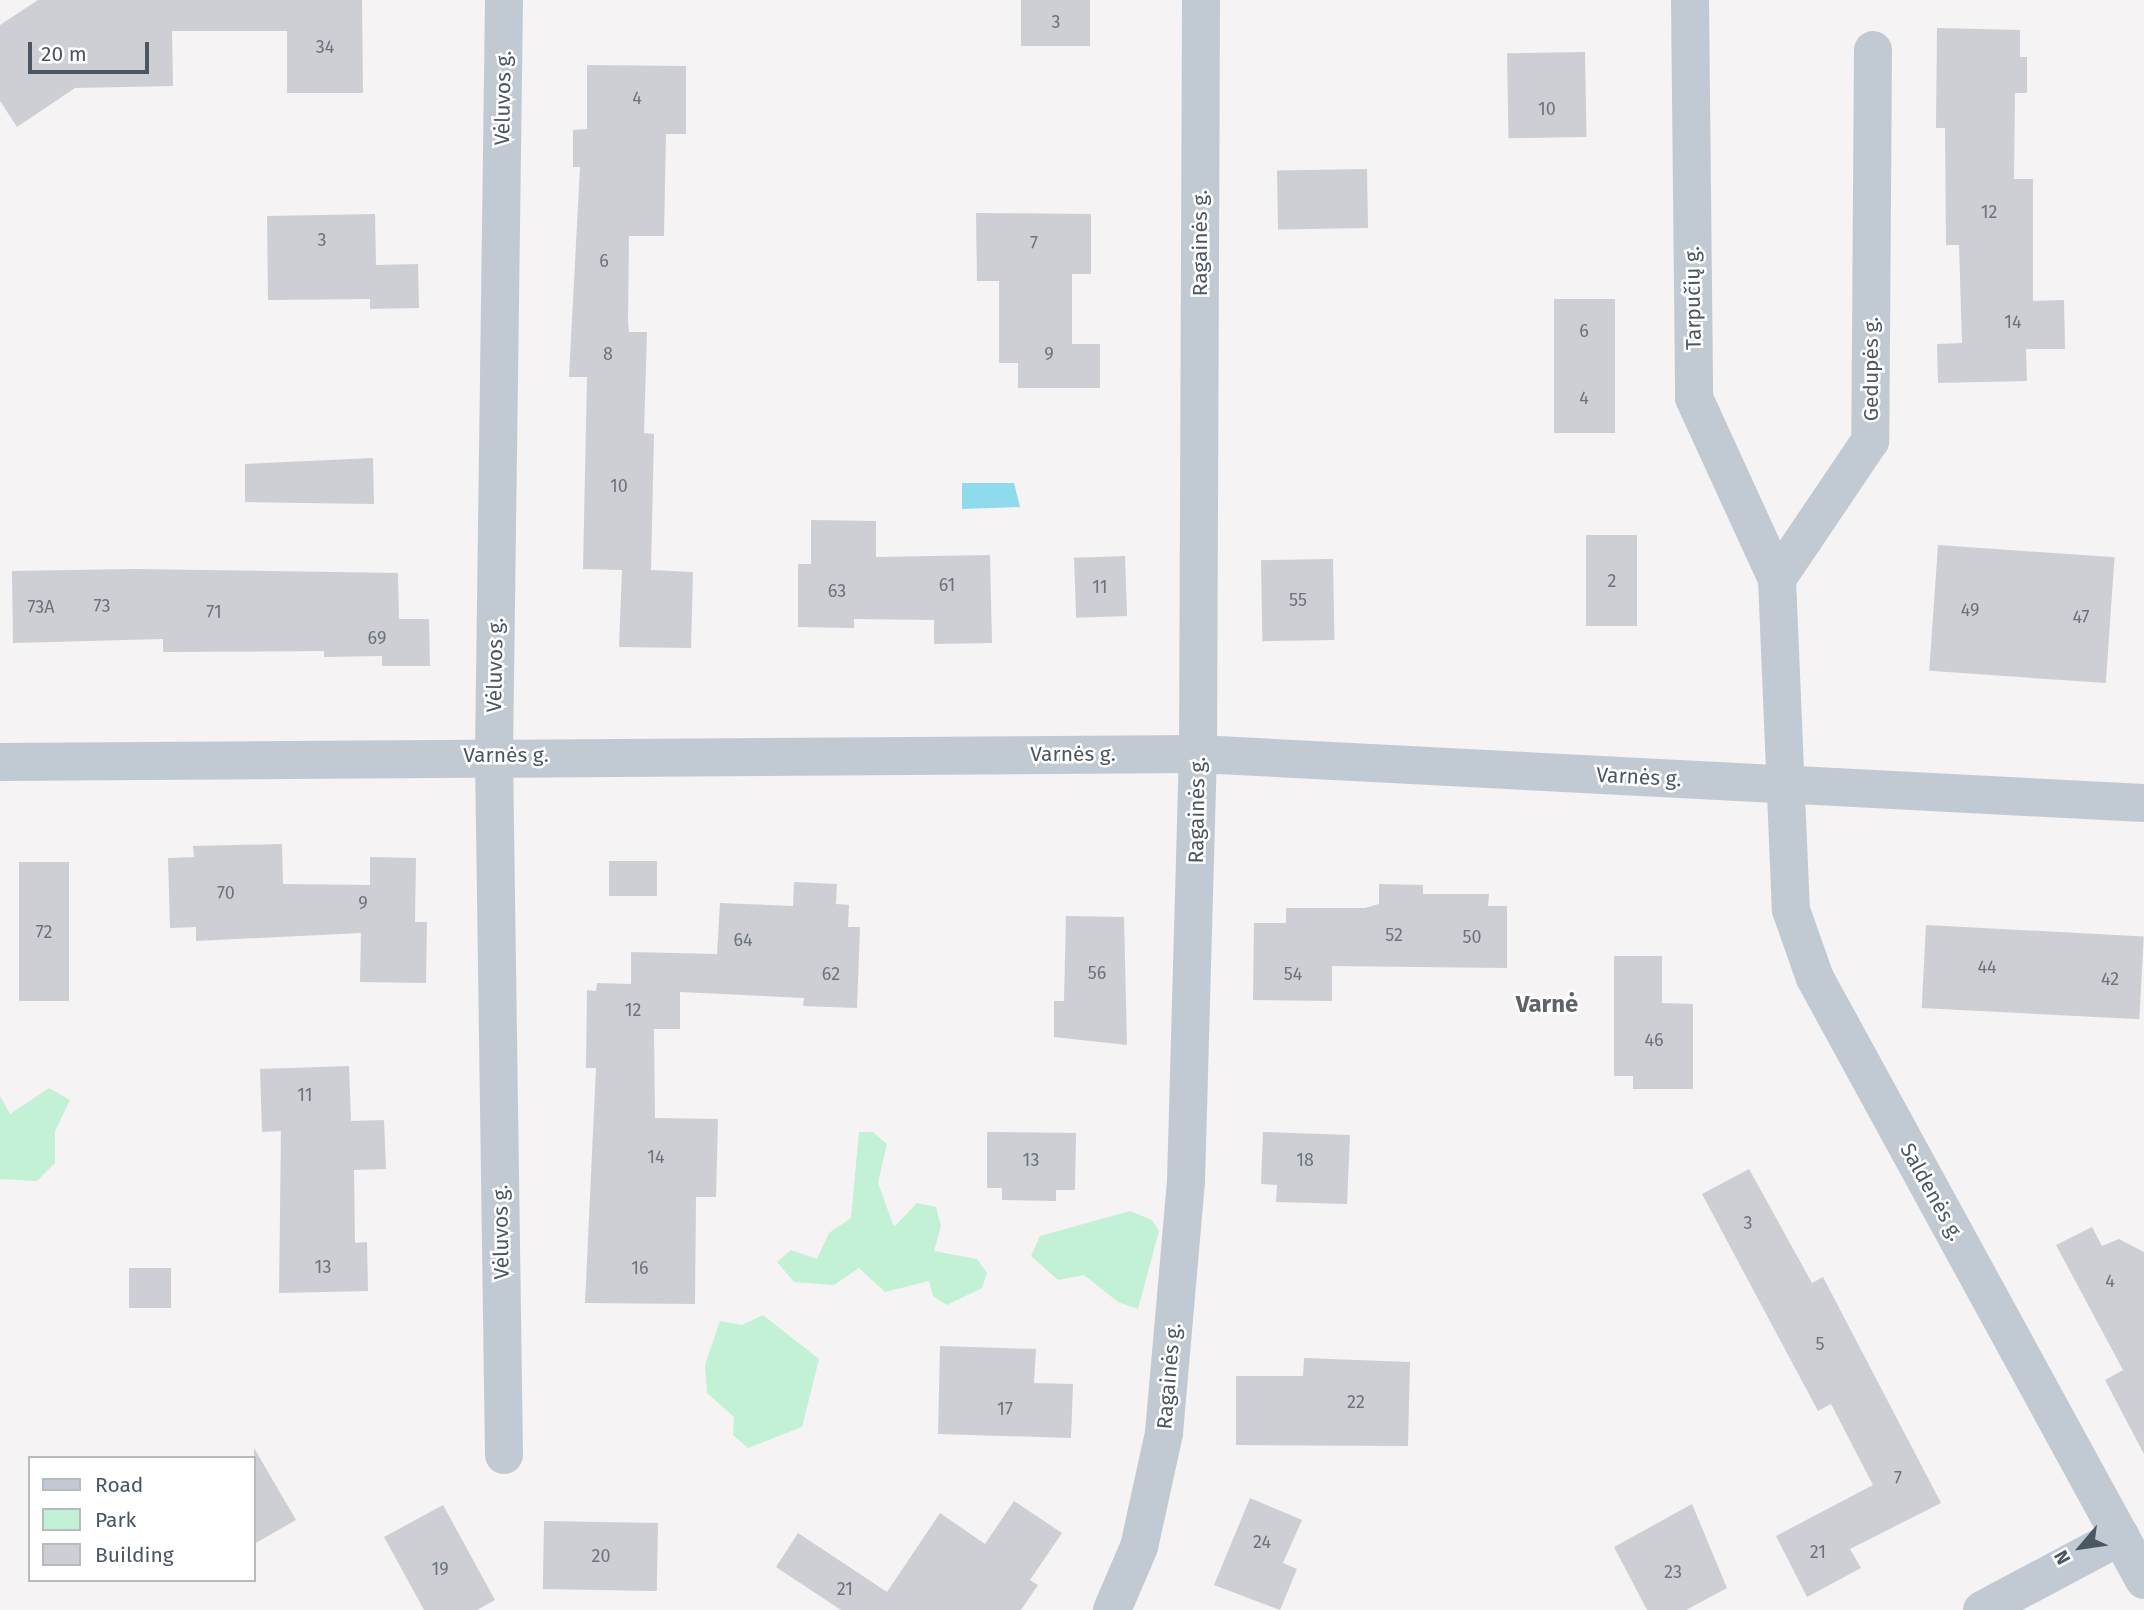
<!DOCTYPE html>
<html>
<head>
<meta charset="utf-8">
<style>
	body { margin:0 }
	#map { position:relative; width:2144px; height:1610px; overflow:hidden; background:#f5f3f3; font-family:"Fira Sans",sans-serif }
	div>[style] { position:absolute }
	.green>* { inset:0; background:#c3f1d5 }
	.water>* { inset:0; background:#90daee }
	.building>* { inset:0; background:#cdcfd5; transform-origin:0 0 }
	.minor>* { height:38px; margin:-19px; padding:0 19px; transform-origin:19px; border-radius:19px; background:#c1cad2 }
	span { translate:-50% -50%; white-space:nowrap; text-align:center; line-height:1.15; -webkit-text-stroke:5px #fff; paint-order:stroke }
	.number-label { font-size:18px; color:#6b747e }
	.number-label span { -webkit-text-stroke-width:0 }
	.street-label { font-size:21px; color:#4a5661 }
	.quarter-label { font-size:24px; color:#5f6368; font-weight:700 }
	.legend { position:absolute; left:28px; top:1456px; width:228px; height:126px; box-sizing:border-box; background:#fff; border:2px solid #b7bbc0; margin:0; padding:9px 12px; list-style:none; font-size:21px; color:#4a5661 }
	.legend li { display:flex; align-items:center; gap:14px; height:35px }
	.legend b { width:35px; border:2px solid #b7bbc0 }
	.north { position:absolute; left:2046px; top:1512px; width:70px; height:70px; -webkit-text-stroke:5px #fff; paint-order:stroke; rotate:241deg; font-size:19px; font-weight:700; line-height:28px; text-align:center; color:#4a5661 }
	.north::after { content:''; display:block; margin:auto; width:24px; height:32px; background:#4a5661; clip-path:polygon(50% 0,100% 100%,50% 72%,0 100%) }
	.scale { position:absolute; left:28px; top:42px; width:121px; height:32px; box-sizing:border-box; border:4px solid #4a5661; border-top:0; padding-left:9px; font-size:21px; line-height:24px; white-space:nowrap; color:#4a5661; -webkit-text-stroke:5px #fff; paint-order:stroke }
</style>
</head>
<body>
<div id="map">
	<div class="green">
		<i style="clip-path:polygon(49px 1088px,70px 1100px,55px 1131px,55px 1163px,37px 1181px,0 1179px,0 1096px,10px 1114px)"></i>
		<i style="clip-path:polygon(859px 1132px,873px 1132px,887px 1144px,878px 1183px,894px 1227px,917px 1203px,936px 1207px,941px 1226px,934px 1251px,977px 1259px,987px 1273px,982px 1288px,947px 1305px,933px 1296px,929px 1281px,885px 1292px,859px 1268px,834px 1285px,794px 1282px,777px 1262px,791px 1250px,817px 1259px,829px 1233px,851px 1218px)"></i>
		<i style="clip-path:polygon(1130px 1211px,1152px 1220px,1159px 1231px,1138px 1309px,1118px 1302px,1084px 1275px,1058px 1280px,1031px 1256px,1040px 1236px)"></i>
		<i style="clip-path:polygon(763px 1315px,819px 1359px,802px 1427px,748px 1448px,733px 1435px,734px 1417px,707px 1393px,705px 1365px,720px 1321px,742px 1325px)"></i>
	</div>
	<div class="water">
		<i style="clip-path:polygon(962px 483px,1014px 483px,1020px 507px,962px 509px)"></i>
	</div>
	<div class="building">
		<i style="clip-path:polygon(38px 0,362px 0,363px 93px,287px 93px,287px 31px,172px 31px,173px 86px,75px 88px,17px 127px,0 101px,0 25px)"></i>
		<i style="left:1021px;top:0;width:69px;height:46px"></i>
		<i style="clip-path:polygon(1937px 28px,2020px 30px,2020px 57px,2027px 57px,2027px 93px,2015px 93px,2014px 179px,2033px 179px,2033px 301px,2064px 300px,2065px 349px,2026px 349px,2027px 381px,1938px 383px,1937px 344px,1962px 343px,1959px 245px,1946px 245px,1945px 128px,1936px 128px)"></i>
		<i style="left:1585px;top:52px;width:85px;height:78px;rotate:89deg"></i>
		<i style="clip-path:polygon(587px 65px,686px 66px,686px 134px,666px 134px,664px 236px,629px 236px,628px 321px,629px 332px,647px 332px,644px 433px,654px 434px,651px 570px,693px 572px,691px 648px,619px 647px,622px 570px,583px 569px,587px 377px,569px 377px,580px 167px,573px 167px,573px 130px,587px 129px)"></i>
		<i style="left:1367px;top:169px;width:59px;height:90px;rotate:89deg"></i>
		<i style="clip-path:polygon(976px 213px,1091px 214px,1091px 274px,1072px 274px,1072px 344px,1100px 344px,1100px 388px,1018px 388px,1018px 363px,999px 363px,999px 281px,977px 281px)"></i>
		<i style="clip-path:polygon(375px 214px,376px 265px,418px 264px,419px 308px,370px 309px,370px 299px,268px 300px,267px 216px)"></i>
		<i style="left:1554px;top:299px;width:61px;height:134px"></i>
		<i style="clip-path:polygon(373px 458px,374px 504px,245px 502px,245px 464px)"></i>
		<i style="clip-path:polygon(811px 520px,876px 521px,876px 557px,990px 555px,992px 643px,934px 644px,934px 620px,854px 619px,854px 628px,798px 627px,798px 564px,811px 564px)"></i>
		<i style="left:1586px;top:535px;width:51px;height:91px"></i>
		<i style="left:1938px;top:545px;width:177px;height:126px;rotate:4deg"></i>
		<i style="left:1125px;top:556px;width:60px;height:51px;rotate:88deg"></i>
		<i style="left:1333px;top:559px;width:81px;height:72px;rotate:89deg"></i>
		<i style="clip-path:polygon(134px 569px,398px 573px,399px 619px,429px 619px,430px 666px,382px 666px,382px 656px,324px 657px,324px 651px,163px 652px,163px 639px,13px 643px,12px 571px)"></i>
		<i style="clip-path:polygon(282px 844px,283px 884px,370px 885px,370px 857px,416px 858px,415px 922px,427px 922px,426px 983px,360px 982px,361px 933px,196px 941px,196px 927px,170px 928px,168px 858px,194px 857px,193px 846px)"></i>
		<i style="left:609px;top:861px;width:48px;height:35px"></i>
		<i style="left:69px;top:862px;width:139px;height:50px;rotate:90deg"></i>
		<i style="clip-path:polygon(794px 882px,837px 884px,836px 904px,849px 905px,848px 927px,860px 927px,857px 1008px,803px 1006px,804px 998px,680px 992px,680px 1029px,654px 1029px,655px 1118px,718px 1119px,716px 1197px,696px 1197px,695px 1304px,585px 1303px,596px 1068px,586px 1068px,587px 990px,596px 991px,597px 983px,631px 984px,631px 952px,717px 954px,720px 903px,793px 906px)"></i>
		<i style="clip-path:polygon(1379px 884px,1423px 885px,1423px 894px,1489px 894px,1488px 906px,1507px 906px,1507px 968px,1332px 966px,1332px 1001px,1253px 1000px,1254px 923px,1286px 923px,1286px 908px,1365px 908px,1379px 904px)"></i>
		<i style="clip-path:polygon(1066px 916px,1124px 917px,1127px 1045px,1054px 1037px,1054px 1001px,1064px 1001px)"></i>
		<i style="left:1926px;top:925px;width:218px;height:83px;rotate:3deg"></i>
		<i style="clip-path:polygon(1614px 956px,1662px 956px,1662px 1003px,1693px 1004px,1693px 1089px,1633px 1089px,1633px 1076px,1614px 1076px)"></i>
		<i style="clip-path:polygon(349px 1066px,351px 1121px,384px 1120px,386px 1169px,354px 1170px,355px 1243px,367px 1242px,368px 1291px,279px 1293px,281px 1131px,262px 1132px,260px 1069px)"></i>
		<i style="clip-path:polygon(987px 1132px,1076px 1133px,1075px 1190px,1056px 1190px,1056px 1201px,1002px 1200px,1002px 1188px,987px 1188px)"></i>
		<i style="clip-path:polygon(1263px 1132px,1350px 1135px,1347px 1204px,1276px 1202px,1277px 1185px,1261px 1184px)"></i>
		<i style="clip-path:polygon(1749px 1169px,1812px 1283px,1823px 1277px,1941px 1503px,1850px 1549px,1861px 1568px,1807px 1597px,1776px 1536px,1873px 1485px,1831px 1404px,1818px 1411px,1702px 1194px)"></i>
		<i style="clip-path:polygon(2092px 1227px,2102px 1246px,2119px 1239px,2144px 1252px,2144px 1454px,2105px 1380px,2123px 1370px,2056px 1245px)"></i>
		<i style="left:129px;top:1268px;width:42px;height:40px"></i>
		<i style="clip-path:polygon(940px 1346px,1036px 1349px,1034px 1383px,1073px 1384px,1071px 1438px,938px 1434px)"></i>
		<i style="clip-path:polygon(1304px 1358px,1410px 1362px,1408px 1446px,1236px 1445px,1236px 1376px,1303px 1376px)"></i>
		<i style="clip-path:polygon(254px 1448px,296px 1520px,254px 1544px)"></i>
		<i style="clip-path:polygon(1250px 1498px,1302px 1520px,1283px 1563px,1297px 1569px,1280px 1610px,1214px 1585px)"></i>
		<i style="clip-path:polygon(1014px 1501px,1062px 1533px,1030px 1580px,1038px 1585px,1021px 1610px,841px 1610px,776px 1567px,798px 1533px,887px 1592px,940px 1513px,985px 1544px)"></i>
		<i style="clip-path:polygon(1692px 1504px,1727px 1588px,1686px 1610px,1647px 1610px,1614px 1547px)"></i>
		<i style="clip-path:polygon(443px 1505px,495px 1600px,477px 1610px,424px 1610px,384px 1537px)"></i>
		<i style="left:544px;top:1521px;width:114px;height:68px;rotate:1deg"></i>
	</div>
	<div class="minor">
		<i style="left:1690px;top:0;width:398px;rotate:89.4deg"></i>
		<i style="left:1694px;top:398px;width:199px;rotate:65.4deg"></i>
		<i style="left:1873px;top:50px;width:391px;rotate:90.4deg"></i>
		<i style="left:1870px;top:441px;width:166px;rotate:124deg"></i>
		<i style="left:1777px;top:579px;width:331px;rotate:87.6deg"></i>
		<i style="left:1791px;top:910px;width:72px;rotate:70.6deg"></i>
		<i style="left:1815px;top:978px;width:686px;rotate:61.34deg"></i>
		<i style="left:0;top:762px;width:1198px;rotate:-0.38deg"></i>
		<i style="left:1198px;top:754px;width:947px;rotate:2.97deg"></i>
		<i style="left:504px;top:1455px;width:701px;rotate:-90.82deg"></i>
		<i style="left:494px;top:754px;width:754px;rotate:-89.24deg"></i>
		<i style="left:1112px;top:1610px;width:69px;rotate:-66.8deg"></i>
		<i style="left:1139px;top:1547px;width:117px;rotate:-77.6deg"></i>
		<i style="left:1164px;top:1433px;width:253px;rotate:-85deg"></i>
		<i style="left:1186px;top:1181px;width:427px;rotate:-88.4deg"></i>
		<i style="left:1198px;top:754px;width:754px;rotate:-89.77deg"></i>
		<i style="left:1982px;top:1610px;width:157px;rotate:-28deg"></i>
	</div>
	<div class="number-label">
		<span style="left:1056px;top:22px">3</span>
		<span style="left:325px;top:47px">34</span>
		<span style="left:637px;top:98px">4</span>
		<span style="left:1547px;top:109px">10</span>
		<span style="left:1989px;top:212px">12</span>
		<span style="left:322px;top:240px">3</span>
		<span style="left:1034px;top:243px">7</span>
		<span style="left:604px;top:261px">6</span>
		<span style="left:2013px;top:322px">14</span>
		<span style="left:1584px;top:331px">6</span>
		<span style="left:608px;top:354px">8</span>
		<span style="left:1049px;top:354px">9</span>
		<span style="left:1584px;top:398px">4</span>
		<span style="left:619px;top:486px">10</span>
		<span style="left:1612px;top:581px">2</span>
		<span style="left:947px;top:585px">61</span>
		<span style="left:1100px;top:587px">11</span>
		<span style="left:837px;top:591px">63</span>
		<span style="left:1298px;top:600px">55</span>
		<span style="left:102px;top:606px">73</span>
		<span style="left:41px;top:607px">73A</span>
		<span style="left:1970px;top:610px">49</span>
		<span style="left:214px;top:612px">71</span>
		<span style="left:2081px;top:617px">47</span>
		<span style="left:377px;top:638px">69</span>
		<span style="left:226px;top:893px">70</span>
		<span style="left:363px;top:903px">9</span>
		<span style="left:44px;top:932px">72</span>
		<span style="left:1394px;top:935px">52</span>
		<span style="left:1472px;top:937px">50</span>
		<span style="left:743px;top:940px">64</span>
		<span style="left:1987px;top:967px">44</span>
		<span style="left:1097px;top:973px">56</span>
		<span style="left:831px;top:974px">62</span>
		<span style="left:1293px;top:974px">54</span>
		<span style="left:2110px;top:979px">42</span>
		<span style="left:633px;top:1010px">12</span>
		<span style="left:1654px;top:1040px">46</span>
		<span style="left:305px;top:1095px">11</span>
		<span style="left:656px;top:1157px">14</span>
		<span style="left:1031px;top:1160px">13</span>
		<span style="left:1305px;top:1160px">18</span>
		<span style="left:1748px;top:1223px">3</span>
		<span style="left:323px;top:1267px">13</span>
		<span style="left:640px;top:1268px">16</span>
		<span style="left:2110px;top:1281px">4</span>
		<span style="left:1820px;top:1344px">5</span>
		<span style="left:1356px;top:1402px">22</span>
		<span style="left:1005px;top:1409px">17</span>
		<span style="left:1898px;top:1478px">7</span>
		<span style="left:1262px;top:1542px">24</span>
		<span style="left:1818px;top:1552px">21</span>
		<span style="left:601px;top:1556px">20</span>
		<span style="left:440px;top:1569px">19</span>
		<span style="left:1673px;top:1572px">23</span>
		<span style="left:845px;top:1589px">21</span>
	</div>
	<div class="street-label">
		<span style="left:503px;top:98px;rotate:-89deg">Vėluvos g.</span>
		<span style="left:1200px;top:243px;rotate:-90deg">Ragainės g.</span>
		<span style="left:1693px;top:298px;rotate:-91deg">Tarpučių g.</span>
		<span style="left:1871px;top:369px;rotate:-90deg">Gedupės g.</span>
		<span style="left:495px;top:665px;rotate:-89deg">Vėluvos g.</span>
		<span style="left:1073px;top:754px">Varnės g.</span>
		<span style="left:506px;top:755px">Varnės g.</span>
		<span style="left:1639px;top:777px;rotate:3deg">Varnės g.</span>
		<span style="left:1197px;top:810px;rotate:-89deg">Ragainės g.</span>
		<span style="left:1932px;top:1192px;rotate:61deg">Saldenės g.</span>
		<span style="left:501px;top:1232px;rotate:-91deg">Vėluvos g.</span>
		<span style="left:1169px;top:1376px;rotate:-85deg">Ragainės g.</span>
	</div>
	<div class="quarter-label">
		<span style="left:1547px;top:1005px">Varnė</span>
	</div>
	<ul class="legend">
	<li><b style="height:9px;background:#c1cad2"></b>Road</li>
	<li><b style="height:19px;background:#c3f1d5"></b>Park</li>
	<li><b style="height:19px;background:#cdcfd5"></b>Building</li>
	</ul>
	<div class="north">N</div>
	<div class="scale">20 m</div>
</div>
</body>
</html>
